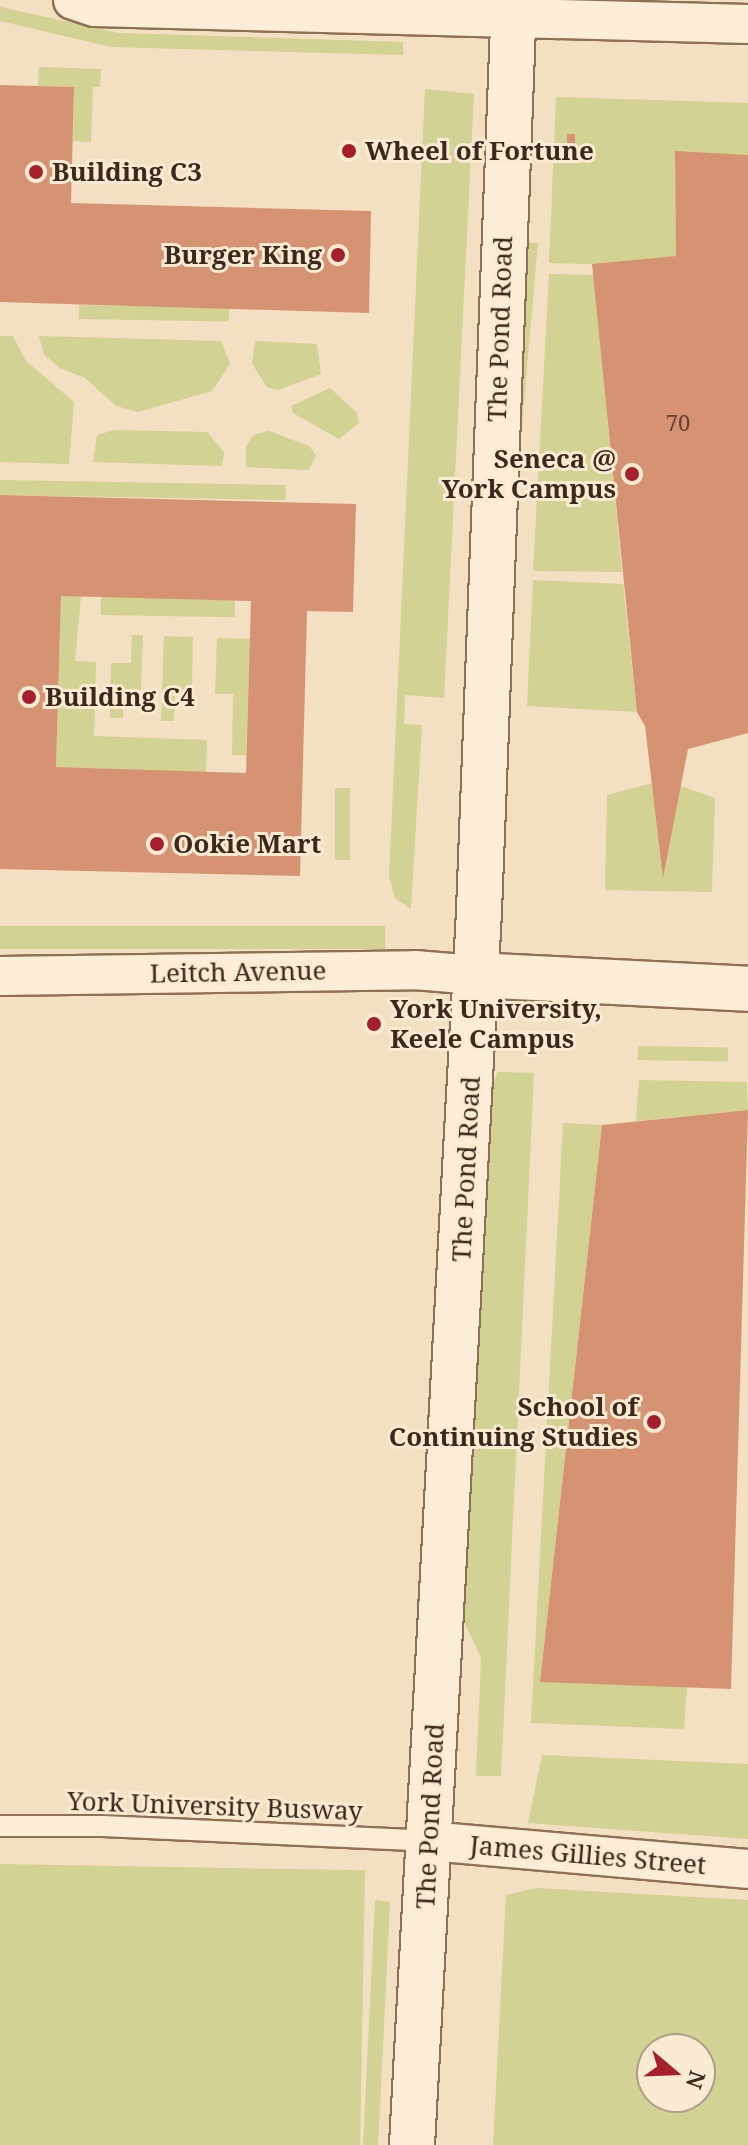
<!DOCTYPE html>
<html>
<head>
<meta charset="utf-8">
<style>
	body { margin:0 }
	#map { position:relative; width:748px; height:2145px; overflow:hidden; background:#f3dfc1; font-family:"Noto Serif",serif }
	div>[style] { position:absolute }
	.green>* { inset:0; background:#d1d294; transform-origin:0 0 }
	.building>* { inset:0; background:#d59373; transform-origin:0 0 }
	.roads { filter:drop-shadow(2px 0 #8f6f56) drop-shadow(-2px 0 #8f6f56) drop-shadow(0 2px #8f6f56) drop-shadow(0 -2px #8f6f56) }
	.service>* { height:20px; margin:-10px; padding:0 10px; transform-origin:10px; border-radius:10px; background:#fcedd6 }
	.minor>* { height:38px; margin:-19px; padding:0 19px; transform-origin:19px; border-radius:19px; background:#fcedd6 }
	.tertiary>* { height:44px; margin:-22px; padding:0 22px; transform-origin:22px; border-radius:22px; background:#fcedd6 }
	.dots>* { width:22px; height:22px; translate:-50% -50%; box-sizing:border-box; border:4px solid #f9ead2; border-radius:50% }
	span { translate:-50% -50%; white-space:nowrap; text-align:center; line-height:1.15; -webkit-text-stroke:6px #f9ead2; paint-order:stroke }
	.number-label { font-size:22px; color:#634432 }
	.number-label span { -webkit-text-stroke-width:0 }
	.poi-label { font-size:26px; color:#3d291c; font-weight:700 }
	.left { translate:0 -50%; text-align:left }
	.right { translate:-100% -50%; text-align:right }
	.street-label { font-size:26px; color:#3d291c }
	.north { position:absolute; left:636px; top:2033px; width:80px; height:80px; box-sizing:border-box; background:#f9ead2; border:2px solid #ae9d89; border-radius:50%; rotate:109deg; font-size:22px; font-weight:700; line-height:32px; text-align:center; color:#3d291c }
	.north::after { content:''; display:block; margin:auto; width:28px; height:36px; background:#a51f2d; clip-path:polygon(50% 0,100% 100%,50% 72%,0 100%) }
</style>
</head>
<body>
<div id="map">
	<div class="green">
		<i style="clip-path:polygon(0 7px,119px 33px,403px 42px,403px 55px,111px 47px,0 21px)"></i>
		<i style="clip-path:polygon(39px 67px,101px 69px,100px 87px,93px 87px,91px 142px,73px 141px,74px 87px,38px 86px)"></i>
		<i style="clip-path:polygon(425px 89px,474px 94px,444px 698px,405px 695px,404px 724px,422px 725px,411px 909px,395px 898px,389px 876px)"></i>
		<i style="clip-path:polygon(556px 97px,748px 103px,748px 155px,675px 152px,676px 256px,616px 265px,549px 263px)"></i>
		<i style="left:527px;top:242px;width:11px;height:465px;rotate:5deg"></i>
		<i style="clip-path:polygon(549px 274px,594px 275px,622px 572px,533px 571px)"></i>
		<i style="left:79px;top:305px;width:150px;height:14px;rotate:1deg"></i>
		<i style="clip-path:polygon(0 336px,13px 336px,26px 361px,74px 402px,69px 464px,0 462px)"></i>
		<i style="clip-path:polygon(39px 336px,221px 341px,230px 364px,212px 391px,138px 412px,116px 406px,85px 378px,60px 368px,44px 355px)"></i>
		<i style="clip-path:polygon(255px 341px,317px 344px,321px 374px,278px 390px,267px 387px,252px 364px)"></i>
		<i style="clip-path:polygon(330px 388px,357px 413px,359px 423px,339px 439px,293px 413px,291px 406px)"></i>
		<i style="clip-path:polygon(114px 430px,207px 432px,224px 452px,222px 466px,93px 462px,97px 435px)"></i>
		<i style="clip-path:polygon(269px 431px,309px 446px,316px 455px,309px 470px,246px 467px,246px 447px,253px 435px)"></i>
		<i style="left:0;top:480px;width:286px;height:15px;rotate:1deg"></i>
		<i style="clip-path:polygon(533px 580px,623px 584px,637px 712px,527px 706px)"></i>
		<i style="clip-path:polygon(61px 596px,81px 596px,75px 661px,96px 662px,94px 736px,207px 740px,206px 772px,56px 767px)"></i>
		<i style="left:101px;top:597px;width:134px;height:18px;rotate:1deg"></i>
		<i style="clip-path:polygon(132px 635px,143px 635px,141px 690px,124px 690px,123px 718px,110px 718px,111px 663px,131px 663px)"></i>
		<i style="clip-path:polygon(164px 636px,193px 637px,192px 693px,175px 693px,174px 721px,161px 721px)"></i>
		<i style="clip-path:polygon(217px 638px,250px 639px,246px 755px,232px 755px,233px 694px,215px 694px)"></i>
		<i style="clip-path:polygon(664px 780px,715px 798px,712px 892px,605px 890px,607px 795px)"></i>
		<i style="left:335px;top:788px;width:15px;height:72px"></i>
		<i style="left:0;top:926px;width:385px;height:23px"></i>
		<i style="left:638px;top:1046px;width:90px;height:14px;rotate:1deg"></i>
		<i style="clip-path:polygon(498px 1072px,534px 1073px,501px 1776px,476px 1776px,481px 1658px,463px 1619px,490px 1090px)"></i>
		<i style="clip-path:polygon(639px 1080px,747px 1082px,748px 1110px,636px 1121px)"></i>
		<i style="clip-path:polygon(563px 1123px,602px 1125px,540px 1681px,687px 1687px,684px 1729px,531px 1723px)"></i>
		<i style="clip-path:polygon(542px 1755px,748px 1764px,748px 1839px,528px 1823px)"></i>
		<i style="left:0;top:1864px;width:365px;height:281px;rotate:1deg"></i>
		<i style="clip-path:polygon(evenodd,536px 1888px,748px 1900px,748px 2145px,493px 2145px,506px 1895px,536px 1888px,700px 2049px,700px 2097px,652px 2097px,652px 2049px,700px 2049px)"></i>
		<i style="clip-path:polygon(375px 1900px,390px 1902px,384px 2026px,378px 2145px,363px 2145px)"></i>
	</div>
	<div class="building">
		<i style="clip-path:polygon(0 85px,74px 87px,71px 203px,371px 211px,369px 313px,0 302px)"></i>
		<i style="left:567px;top:134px;width:8px;height:24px"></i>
		<i style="clip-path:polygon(675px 151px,748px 155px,748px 733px,688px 749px,663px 878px,645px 726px,637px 712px,592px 264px,676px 256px)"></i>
		<i style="clip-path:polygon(evenodd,0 495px,356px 504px,353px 612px,307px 611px,300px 876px,0 869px,0 495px,61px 596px,251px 601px,246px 773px,56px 767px,61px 596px)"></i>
		<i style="clip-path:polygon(748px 1110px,731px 1689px,540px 1682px,602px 1125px)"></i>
	</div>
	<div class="roads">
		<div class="service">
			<i style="left:0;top:1826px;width:103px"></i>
			<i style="left:103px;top:1826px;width:326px;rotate:2.6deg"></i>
		</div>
		<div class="minor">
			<i style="left:73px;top:0;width:23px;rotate:18deg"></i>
			<i style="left:95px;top:7px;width:653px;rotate:1.49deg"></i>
			<i style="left:0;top:976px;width:415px;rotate:-0.8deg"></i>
			<i style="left:415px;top:970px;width:60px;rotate:4.8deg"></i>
			<i style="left:429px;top:1841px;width:320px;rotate:5deg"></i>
		</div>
		<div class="tertiary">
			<i style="left:475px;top:975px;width:273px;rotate:2.9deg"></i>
			<i style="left:412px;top:2145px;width:1236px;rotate:-86.89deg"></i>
			<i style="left:479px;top:911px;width:912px;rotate:-87.8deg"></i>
		</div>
	</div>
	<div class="dots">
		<i style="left:349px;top:151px;background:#a51f2d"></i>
		<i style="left:36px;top:172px;background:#a51f2d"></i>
		<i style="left:338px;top:255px;background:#a51f2d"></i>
		<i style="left:632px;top:474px;background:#a51f2d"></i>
		<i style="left:29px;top:697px;background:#a51f2d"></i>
		<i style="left:157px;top:844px;background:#a51f2d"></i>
		<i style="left:374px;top:1024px;background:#a51f2d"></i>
		<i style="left:654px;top:1422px;background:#a51f2d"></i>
	</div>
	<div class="number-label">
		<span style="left:678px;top:423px">70</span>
	</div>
	<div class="poi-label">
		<span class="left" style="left:365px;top:151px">Wheel of Fortune</span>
		<span class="left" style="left:52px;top:172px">Building C3</span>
		<span class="right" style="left:322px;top:255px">Burger King</span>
		<span class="right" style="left:616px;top:474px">Seneca @<br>York Campus</span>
		<span class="left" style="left:45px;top:697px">Building C4</span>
		<span class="left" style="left:173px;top:844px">Ookie Mart</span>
		<span class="left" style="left:390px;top:1024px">York University,<br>Keele Campus</span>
		<span class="right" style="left:638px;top:1422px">School of<br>Continuing Studies</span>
	</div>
	<div class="street-label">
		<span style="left:500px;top:329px;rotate:-88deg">The Pond Road</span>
		<span style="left:238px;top:972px;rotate:-1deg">Leitch Avenue</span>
		<span style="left:466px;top:1169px;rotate:-87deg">The Pond Road</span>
		<span style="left:215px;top:1806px;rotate:2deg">York University Busway</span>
		<span style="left:430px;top:1816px;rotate:-87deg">The Pond Road</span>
		<span style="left:588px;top:1855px;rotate:5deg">James Gillies Street</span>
	</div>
	<div class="north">N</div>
</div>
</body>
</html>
